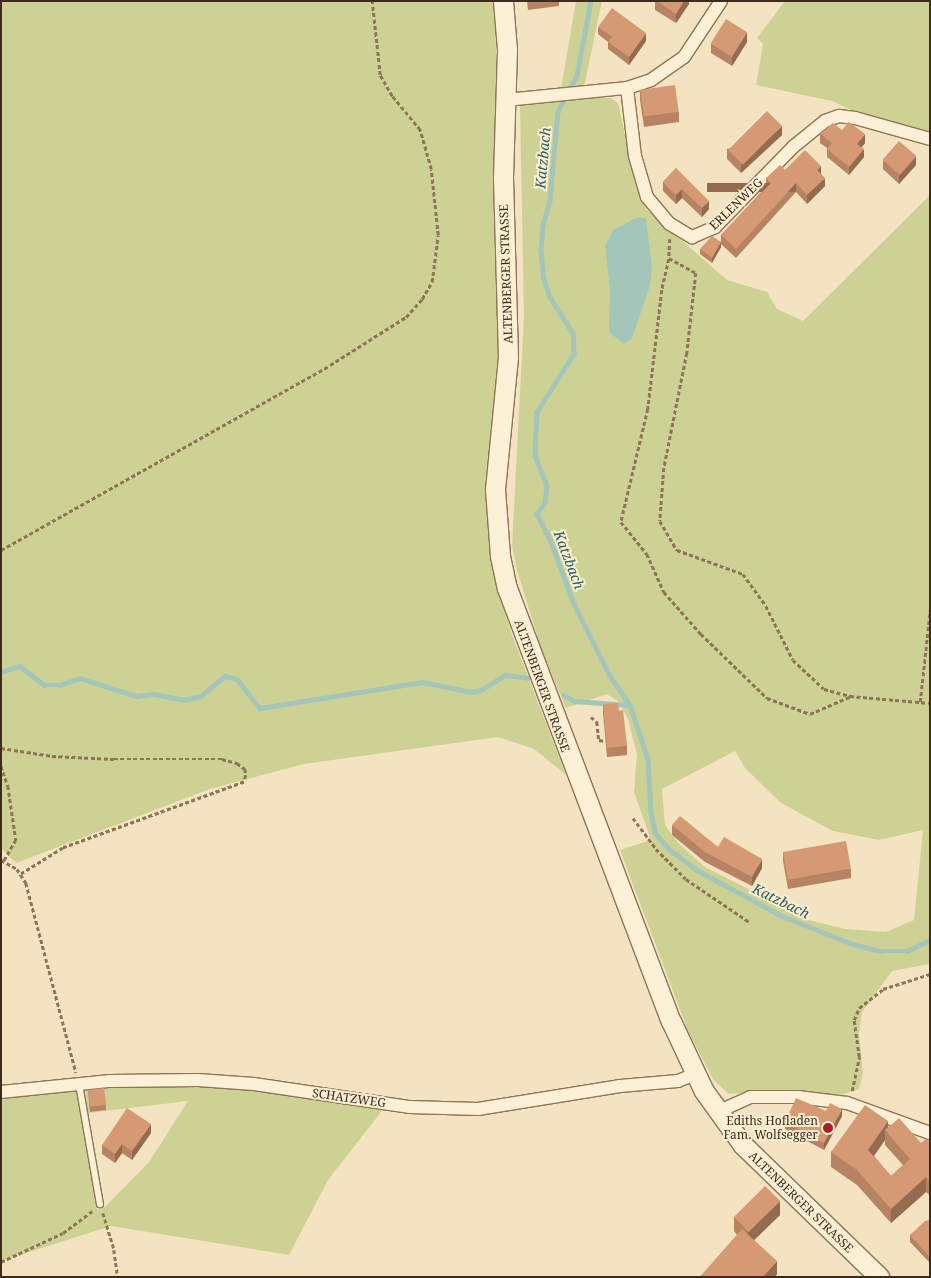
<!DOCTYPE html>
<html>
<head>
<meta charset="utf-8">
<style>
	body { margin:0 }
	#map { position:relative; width:931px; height:1278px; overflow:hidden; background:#f3e3c1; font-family:"Noto Serif",serif }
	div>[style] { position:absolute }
	.green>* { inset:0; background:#cdd294 }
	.water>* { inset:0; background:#a4c5ba }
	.stream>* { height:4.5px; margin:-2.25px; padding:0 2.25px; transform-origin:2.25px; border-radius:2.25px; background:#a4c5ba }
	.path>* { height:2.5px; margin-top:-1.25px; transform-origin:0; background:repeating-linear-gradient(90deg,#8f7356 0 4px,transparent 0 6.5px) }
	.roads { filter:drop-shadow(1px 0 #8f7356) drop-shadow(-1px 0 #8f7356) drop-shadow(0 1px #8f7356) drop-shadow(0 -1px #8f7356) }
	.lane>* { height:6px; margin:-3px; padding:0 3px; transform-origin:3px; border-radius:3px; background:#fcf0d6 }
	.street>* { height:12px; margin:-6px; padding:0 6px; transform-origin:6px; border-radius:6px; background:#fcf0d6 }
	.secondary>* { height:19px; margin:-9.5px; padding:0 9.5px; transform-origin:9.5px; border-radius:9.5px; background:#fcf0d6 }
	.wall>* { inset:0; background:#b78463 }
	.shaded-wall>* { inset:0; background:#956b50; transform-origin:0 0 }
	.building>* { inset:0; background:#d59973; transform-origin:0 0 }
	.dots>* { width:14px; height:14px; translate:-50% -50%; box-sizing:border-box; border:2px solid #f9edd2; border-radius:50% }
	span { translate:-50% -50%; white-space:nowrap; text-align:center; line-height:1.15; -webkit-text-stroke:4px #f9edd2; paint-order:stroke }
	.street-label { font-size:12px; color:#3d2b1c }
	.poi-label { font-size:12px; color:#3d2b1c }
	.right { translate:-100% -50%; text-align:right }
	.water-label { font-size:14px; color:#2a5e59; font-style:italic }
	.frame { position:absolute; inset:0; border:2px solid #3d2b1c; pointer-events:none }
</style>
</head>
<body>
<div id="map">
	<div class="green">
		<i style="clip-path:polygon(1px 1px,495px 1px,501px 312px,499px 592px,512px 635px,566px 775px,534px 749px,498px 737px,304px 764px,210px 789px,16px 863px,1px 848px)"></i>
		<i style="clip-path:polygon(576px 1px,602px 1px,584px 87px,561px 89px)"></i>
		<i style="clip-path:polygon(785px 1px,930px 1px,930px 132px,855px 112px,832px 101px,756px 85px,763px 44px,757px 38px)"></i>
		<i style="clip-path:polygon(evenodd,597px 98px,611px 98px,618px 103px,635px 180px,647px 210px,727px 280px,767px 292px,777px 309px,803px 321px,930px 195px,930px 964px,892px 971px,862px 1012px,859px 1033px,863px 1073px,859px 1089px,834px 1097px,784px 1091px,729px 1094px,713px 1079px,688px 1031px,620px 850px,651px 840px,634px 792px,637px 755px,628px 719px,619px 702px,607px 694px,566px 708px,541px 648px,517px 570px,512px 546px,524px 316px,520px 106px,597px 98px,735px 751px,745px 768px,781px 803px,833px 831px,879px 840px,923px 830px,914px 920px,886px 932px,845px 929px,809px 920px,705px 867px,678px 843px,665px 825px,662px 789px,735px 751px)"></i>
		<i style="clip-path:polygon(192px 1085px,254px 1088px,385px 1107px,328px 1180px,289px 1255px,111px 1226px,1px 1261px,1px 1096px,76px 1088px,97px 1210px,105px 1207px,149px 1162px,188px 1101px,88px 1113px,85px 1093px,89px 1088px)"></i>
	</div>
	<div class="water">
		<i style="clip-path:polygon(638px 217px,646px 219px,652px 267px,650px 286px,632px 338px,624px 344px,609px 332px,610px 289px,605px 246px,613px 230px)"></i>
	</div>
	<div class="stream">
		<i style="left:591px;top:1px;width:76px;rotate:100.6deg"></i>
		<i style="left:577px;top:76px;width:40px;rotate:118deg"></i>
		<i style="left:558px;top:111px;width:90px;rotate:95.1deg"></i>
		<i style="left:550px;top:201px;width:26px;rotate:106deg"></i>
		<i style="left:543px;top:226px;width:25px;rotate:95deg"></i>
		<i style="left:541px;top:251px;width:28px;rotate:84deg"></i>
		<i style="left:544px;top:279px;width:19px;rotate:72deg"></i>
		<i style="left:550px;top:297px;width:43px;rotate:57.4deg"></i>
		<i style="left:573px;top:333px;width:21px;rotate:87deg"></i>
		<i style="left:574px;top:354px;width:69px;rotate:122.5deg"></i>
		<i style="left:537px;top:412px;width:43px;rotate:92.7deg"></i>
		<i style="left:535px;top:455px;width:33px;rotate:69deg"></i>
		<i style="left:547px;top:486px;width:17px;rotate:97deg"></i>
		<i style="left:545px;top:503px;width:14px;rotate:126deg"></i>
		<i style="left:537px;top:514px;width:28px;rotate:63deg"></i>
		<i style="left:550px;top:539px;width:69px;rotate:69.7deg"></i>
		<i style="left:574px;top:604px;width:78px;rotate:63.4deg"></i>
		<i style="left:609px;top:674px;width:37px;rotate:56deg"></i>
		<i style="left:630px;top:705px;width:57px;rotate:71.6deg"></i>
		<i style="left:648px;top:759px;width:54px;rotate:86.8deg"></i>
		<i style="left:651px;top:813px;width:22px;rotate:77deg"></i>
		<i style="left:656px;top:834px;width:20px;rotate:49deg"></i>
		<i style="left:669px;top:849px;width:35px;rotate:37deg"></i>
		<i style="left:697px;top:870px;width:94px;rotate:28.5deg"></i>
		<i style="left:780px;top:915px;width:78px;rotate:21.9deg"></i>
		<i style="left:852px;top:944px;width:29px;rotate:14deg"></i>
		<i style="left:880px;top:951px;width:27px"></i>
		<i style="left:907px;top:951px;width:25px;rotate:-26deg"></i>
		<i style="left:1px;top:672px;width:20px;rotate:-18deg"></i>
		<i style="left:20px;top:666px;width:31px;rotate:38deg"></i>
		<i style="left:44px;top:685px;width:16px"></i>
		<i style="left:60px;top:685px;width:21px;rotate:-19deg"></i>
		<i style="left:80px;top:678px;width:59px;rotate:17.8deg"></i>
		<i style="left:136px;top:696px;width:18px;rotate:-6deg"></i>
		<i style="left:154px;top:694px;width:31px;rotate:11deg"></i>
		<i style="left:184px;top:700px;width:17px;rotate:-13deg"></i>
		<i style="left:201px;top:696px;width:31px;rotate:-40deg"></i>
		<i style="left:225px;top:676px;width:12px;rotate:14deg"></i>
		<i style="left:237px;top:679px;width:37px;rotate:52deg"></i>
		<i style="left:260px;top:708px;width:164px;rotate:-9.1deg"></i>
		<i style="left:422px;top:682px;width:51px;rotate:11.3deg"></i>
		<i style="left:472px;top:692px;width:9px;rotate:-13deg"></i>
		<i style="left:481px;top:690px;width:28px;rotate:-32deg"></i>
		<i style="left:505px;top:675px;width:23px;rotate:7deg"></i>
		<i style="left:564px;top:695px;width:12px;rotate:31deg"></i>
		<i style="left:574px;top:701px;width:56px;rotate:4.1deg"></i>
	</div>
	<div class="path">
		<i style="left:670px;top:239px;width:19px;rotate:93deg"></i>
		<i style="left:669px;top:258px;width:31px;rotate:29deg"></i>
		<i style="left:696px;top:273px;width:81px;rotate:96.4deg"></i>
		<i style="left:687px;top:353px;width:117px;rotate:101.3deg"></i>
		<i style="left:664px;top:468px;width:53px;rotate:94.3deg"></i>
		<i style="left:660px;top:521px;width:34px;rotate:60deg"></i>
		<i style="left:677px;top:550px;width:70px;rotate:20deg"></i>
		<i style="left:743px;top:574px;width:39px;rotate:54deg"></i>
		<i style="left:766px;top:606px;width:60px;rotate:63.4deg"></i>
		<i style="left:793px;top:660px;width:42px;rotate:43.1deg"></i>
		<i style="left:824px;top:689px;width:27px;rotate:15deg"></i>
		<i style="left:850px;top:696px;width:80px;rotate:5deg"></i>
		<i style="left:669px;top:259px;width:32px;rotate:103deg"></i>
		<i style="left:662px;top:290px;width:120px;rotate:96.7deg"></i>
		<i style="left:648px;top:409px;width:116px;rotate:103.4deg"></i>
		<i style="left:621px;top:522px;width:41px;rotate:50.9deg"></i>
		<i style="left:647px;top:554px;width:42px;rotate:65.9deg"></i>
		<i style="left:664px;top:592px;width:56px;rotate:48.6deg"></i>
		<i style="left:701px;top:634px;width:92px;rotate:44.1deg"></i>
		<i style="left:767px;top:698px;width:46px;rotate:20.4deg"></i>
		<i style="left:810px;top:714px;width:43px;rotate:-23.6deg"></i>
		<i style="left:1px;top:550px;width:377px;rotate:-29.3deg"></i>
		<i style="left:330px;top:365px;width:90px;rotate:-32.3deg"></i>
		<i style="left:406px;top:317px;width:24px;rotate:-48deg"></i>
		<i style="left:422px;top:299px;width:20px;rotate:-60deg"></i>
		<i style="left:432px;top:282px;width:47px;rotate:-82.7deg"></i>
		<i style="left:438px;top:235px;width:66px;rotate:-96.1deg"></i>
		<i style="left:431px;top:169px;width:41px;rotate:-105.8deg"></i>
		<i style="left:420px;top:130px;width:44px;rotate:-129.5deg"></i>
		<i style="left:392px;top:96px;width:24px;rotate:-120deg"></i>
		<i style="left:380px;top:75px;width:74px;rotate:-96.2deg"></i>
		<i style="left:920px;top:702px;width:93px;rotate:-83.8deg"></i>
		<i style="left:591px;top:717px;width:8px;rotate:40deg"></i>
		<i style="left:597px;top:722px;width:18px;rotate:84deg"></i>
		<i style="left:599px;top:740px;width:6px;rotate:9deg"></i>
		<i style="left:1px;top:748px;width:52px;rotate:8.9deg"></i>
		<i style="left:52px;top:756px;width:62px;rotate:2.8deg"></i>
		<i style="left:114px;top:759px;width:108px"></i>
		<i style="left:222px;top:759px;width:16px;rotate:15deg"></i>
		<i style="left:237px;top:763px;width:10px;rotate:37deg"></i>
		<i style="left:245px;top:769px;width:6px;rotate:81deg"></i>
		<i style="left:246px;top:775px;width:7px;rotate:106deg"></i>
		<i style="left:244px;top:782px;width:193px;rotate:160deg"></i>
		<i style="left:63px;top:848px;width:49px;rotate:148.2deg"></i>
		<i style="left:1px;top:766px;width:21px;rotate:71deg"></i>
		<i style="left:8px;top:786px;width:55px;rotate:81.6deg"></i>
		<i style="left:16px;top:840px;width:24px;rotate:120deg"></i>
		<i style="left:633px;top:818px;width:39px;rotate:53deg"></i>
		<i style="left:656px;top:849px;width:42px;rotate:45deg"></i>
		<i style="left:686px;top:879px;width:78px;rotate:34.1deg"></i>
		<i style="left:1px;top:860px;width:18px;rotate:29deg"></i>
		<i style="left:17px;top:869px;width:17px;rotate:57deg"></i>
		<i style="left:26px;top:883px;width:196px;rotate:75.2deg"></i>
		<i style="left:852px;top:1091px;width:35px;rotate:-78deg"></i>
		<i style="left:859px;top:1057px;width:37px;rotate:-98deg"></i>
		<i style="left:854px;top:1020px;width:13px;rotate:-67deg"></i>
		<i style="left:859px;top:1008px;width:31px;rotate:-38deg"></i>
		<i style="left:883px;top:989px;width:49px;rotate:-17.7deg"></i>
		<i style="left:103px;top:1213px;width:39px;rotate:73deg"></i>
		<i style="left:114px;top:1250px;width:27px;rotate:82deg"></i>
		<i style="left:1px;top:1262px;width:68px;rotate:-25.1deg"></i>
		<i style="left:63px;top:1233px;width:38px;rotate:-37deg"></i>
	</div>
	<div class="roads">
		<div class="lane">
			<i style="left:79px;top:1084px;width:122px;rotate:80.1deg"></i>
		</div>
		<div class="street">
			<i style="left:627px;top:88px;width:25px;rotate:-18deg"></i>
			<i style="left:651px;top:80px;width:40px;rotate:-34.9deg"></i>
			<i style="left:684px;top:57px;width:67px;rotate:-56.5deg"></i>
			<i style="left:506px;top:100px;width:122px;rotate:-5.7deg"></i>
			<i style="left:627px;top:88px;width:68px;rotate:83.3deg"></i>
			<i style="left:635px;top:156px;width:43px;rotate:73.7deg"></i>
			<i style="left:647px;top:197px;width:35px;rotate:50deg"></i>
			<i style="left:670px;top:224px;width:26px;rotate:31deg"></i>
			<i style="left:692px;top:237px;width:25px;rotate:-23deg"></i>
			<i style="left:715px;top:227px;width:112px;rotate:-45.7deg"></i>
			<i style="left:793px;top:147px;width:41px;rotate:-39.1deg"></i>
			<i style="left:825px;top:121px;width:15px;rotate:-20deg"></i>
			<i style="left:839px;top:116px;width:16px;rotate:7deg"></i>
			<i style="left:855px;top:118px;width:78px;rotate:15.6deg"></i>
			<i style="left:1px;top:1092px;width:110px;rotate:-5.8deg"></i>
			<i style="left:110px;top:1081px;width:88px;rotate:-0.7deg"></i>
			<i style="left:198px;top:1080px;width:56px;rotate:4.1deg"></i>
			<i style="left:254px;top:1084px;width:158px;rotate:8.4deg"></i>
			<i style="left:410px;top:1107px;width:68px;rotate:1.7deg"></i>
			<i style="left:478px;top:1109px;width:144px;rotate:-9.2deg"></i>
			<i style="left:620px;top:1086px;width:58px;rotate:-4.9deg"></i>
			<i style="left:678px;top:1081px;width:18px;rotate:-22deg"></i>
			<i style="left:717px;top:1112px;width:36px;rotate:-24deg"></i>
			<i style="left:750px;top:1097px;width:48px"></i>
			<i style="left:798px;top:1097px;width:49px;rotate:7deg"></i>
			<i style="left:847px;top:1103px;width:88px;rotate:19.9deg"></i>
		</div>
		<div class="secondary">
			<i style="left:503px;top:1px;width:49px;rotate:85.3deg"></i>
			<i style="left:507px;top:50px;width:128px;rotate:91.8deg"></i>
			<i style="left:503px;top:178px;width:179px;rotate:88.4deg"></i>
			<i style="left:508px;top:357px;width:133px;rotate:95.6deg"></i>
			<i style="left:495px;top:489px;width:67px;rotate:85.7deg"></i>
			<i style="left:500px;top:556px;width:33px;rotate:78deg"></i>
			<i style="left:507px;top:588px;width:463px;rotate:69.3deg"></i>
			<i style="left:671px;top:1021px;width:77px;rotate:64.8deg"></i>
			<i style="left:704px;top:1091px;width:67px;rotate:54.2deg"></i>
			<i style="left:743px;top:1145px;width:190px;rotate:44.1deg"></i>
		</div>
	</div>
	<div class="wall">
		<i style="clip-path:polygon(527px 1px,559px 1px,559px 6px,528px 10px)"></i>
		<i style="clip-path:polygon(655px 1px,689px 1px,689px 4px,676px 23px,655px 10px)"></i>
		<i style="clip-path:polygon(598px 27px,646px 41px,629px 65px,608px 49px,608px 42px,598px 34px)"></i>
		<i style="clip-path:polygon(747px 42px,732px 66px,711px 53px,711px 44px)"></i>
		<i style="clip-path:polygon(640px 90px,679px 112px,679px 122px,644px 127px,640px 100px)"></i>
		<i style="clip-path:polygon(842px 130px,865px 143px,862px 147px,864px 157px,849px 175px,827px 157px,827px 148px,820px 143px,820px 134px)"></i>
		<i style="clip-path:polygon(782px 135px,741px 173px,727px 159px,727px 149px)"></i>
		<i style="clip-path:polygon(883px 160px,916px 165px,899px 184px,883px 169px)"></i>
		<i style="clip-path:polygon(676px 168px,709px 209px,702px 217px,682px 198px,676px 204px,663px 191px,663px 182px)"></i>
		<i style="clip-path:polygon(785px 170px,821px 173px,825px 186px,807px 204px,796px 192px,736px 258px,721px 244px,721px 247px,712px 263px,700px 254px,700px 249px,721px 242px,721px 235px,766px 187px,766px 178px)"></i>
		<i style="clip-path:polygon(603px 704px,619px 711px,627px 746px,627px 755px,607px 757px,603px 713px)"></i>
		<i style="clip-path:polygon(672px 825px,762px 868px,752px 886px,705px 862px,672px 835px)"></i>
		<i style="clip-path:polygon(783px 852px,851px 869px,851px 878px,788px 889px,783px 861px)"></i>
		<i style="clip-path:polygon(88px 1090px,106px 1105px,106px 1110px,90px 1112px)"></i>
		<i style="clip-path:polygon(842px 1116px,824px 1150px,785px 1129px,785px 1122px)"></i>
		<i style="clip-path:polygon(evenodd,888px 1127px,921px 1143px,930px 1141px,930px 1196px,926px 1192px,891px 1223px,857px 1185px,831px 1167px,831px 1152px,888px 1127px,885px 1140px,885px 1145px,903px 1165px,891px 1176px,874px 1156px,885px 1140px)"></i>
		<i style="clip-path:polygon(151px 1133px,132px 1160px,122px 1153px,115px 1163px,102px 1154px,102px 1145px)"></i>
		<i style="clip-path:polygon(780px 1215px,754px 1240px,777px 1274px,775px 1277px,700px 1277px,737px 1235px,734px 1231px,734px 1217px)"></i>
		<i style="clip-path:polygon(930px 1220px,930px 1262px,929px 1262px,910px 1242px,910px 1235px)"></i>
	</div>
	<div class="shaded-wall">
		<i style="clip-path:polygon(684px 1px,689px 1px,689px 4px,676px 23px,676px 14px)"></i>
		<i style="clip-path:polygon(747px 32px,747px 42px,732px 66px,732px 57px)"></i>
		<i style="clip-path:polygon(646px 33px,646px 41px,629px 65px,629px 57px)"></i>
		<i style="clip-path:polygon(782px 126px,782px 135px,741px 173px,741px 164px)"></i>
		<i style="clip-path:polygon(865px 134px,865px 143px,857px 152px,857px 144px)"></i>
		<i style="clip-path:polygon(864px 149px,864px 157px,849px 175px,849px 167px)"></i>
		<i style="clip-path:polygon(916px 156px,916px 165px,899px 184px,899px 174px)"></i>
		<i style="clip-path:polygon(821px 166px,821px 175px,817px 170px)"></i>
		<i style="clip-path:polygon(825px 178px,825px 186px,807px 204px,807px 195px)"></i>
		<i style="left:796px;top:183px;width:9px;height:89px;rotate:90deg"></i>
		<i style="clip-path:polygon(682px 189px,682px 198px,676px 204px,676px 195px)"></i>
		<i style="clip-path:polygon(709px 201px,709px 209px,702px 217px,702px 208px)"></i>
		<i style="clip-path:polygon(721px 242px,721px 247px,712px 263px,712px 258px)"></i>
		<i style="clip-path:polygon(762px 859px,762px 868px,752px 886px,752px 877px)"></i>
		<i style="clip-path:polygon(842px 1109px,842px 1116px,824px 1150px,824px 1143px)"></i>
		<i style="clip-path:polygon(888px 1121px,888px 1134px,885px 1130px,885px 1140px,868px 1164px,868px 1150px)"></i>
		<i style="clip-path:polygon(151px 1124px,151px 1133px,132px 1160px,132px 1151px)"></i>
		<i style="clip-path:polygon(122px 1144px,122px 1153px,115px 1163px,115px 1154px)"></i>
		<i style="clip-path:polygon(926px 1177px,926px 1192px,891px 1223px,891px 1209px)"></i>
		<i style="clip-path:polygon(780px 1201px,780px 1215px,748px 1246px,748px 1232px)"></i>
		<i style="clip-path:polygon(777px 1261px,777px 1274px,775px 1277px,763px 1277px)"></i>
	</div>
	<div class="building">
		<i style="clip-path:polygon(657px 1px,684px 1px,676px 14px)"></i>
		<i style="clip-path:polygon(612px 8px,646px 33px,629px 57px,608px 42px,612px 37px,598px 27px)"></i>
		<i style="left:726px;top:19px;width:25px;height:29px;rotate:32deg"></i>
		<i style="left:675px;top:85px;width:27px;height:35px;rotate:82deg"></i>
		<i style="left:767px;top:111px;width:21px;height:55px;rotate:45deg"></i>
		<i style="clip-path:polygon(849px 122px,865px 134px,857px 144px,864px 149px,849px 167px,827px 149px,832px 143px,820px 134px,833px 123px,842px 130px)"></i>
		<i style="left:899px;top:141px;width:23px;height:25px;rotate:41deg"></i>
		<i style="clip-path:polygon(805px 150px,821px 166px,817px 170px,825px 178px,807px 195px,796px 183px,736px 249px,721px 235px,771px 183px,766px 178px,780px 165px,785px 170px)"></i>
		<i style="clip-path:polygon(676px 168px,709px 201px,702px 208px,682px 189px,676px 195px,663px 182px)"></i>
		<i style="clip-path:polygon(712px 236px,721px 242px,712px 258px,700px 249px)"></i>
		<i style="clip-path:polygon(618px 703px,619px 711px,623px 710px,627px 746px,607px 748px,603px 704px)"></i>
		<i style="clip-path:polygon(680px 816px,718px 847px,724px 837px,762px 859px,752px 877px,705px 852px,672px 825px)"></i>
		<i style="left:846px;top:841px;width:28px;height:64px;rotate:80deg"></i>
		<i style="left:104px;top:1088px;width:17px;height:16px;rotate:83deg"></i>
		<i style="clip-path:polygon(796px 1098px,826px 1111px,830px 1103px,842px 1109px,824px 1143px,785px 1122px)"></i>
		<i style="clip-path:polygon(865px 1105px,888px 1121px,868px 1150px,891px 1176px,910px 1159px,885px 1130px,899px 1118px,921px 1143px,926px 1139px,930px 1141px,930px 1181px,926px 1177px,891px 1209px,857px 1170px,831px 1152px)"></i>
		<i style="clip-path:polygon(127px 1108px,151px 1124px,132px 1151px,122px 1144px,115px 1154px,102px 1145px)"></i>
		<i style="left:765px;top:1186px;width:21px;height:44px;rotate:45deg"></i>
		<i style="clip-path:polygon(930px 1220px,930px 1255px,929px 1256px,910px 1235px,925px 1221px)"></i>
		<i style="clip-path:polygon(742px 1229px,777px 1261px,763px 1277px,700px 1277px)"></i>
	</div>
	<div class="dots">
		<i style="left:828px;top:1128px;background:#a51f24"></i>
	</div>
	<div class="street-label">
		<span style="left:736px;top:204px;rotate:-44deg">ERLENWEG</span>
		<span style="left:506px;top:274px;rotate:-92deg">ALTENBERGER STRASSE</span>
		<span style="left:542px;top:686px;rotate:70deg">ALTENBERGER STRASSE</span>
		<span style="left:349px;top:1098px;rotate:8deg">SCHATZWEG</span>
		<span style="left:801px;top:1202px;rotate:44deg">ALTENBERGER STRASSE</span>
	</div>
	<div class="poi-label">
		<span class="right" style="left:818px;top:1128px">Ediths Hofladen<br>Fam. Wolfsegger</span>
	</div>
	<div class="water-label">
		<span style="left:543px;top:158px;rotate:-85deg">Katzbach</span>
		<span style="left:569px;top:560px;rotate:69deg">Katzbach</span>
		<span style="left:781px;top:901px;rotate:26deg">Katzbach</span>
	</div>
	<div class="frame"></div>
</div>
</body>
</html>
